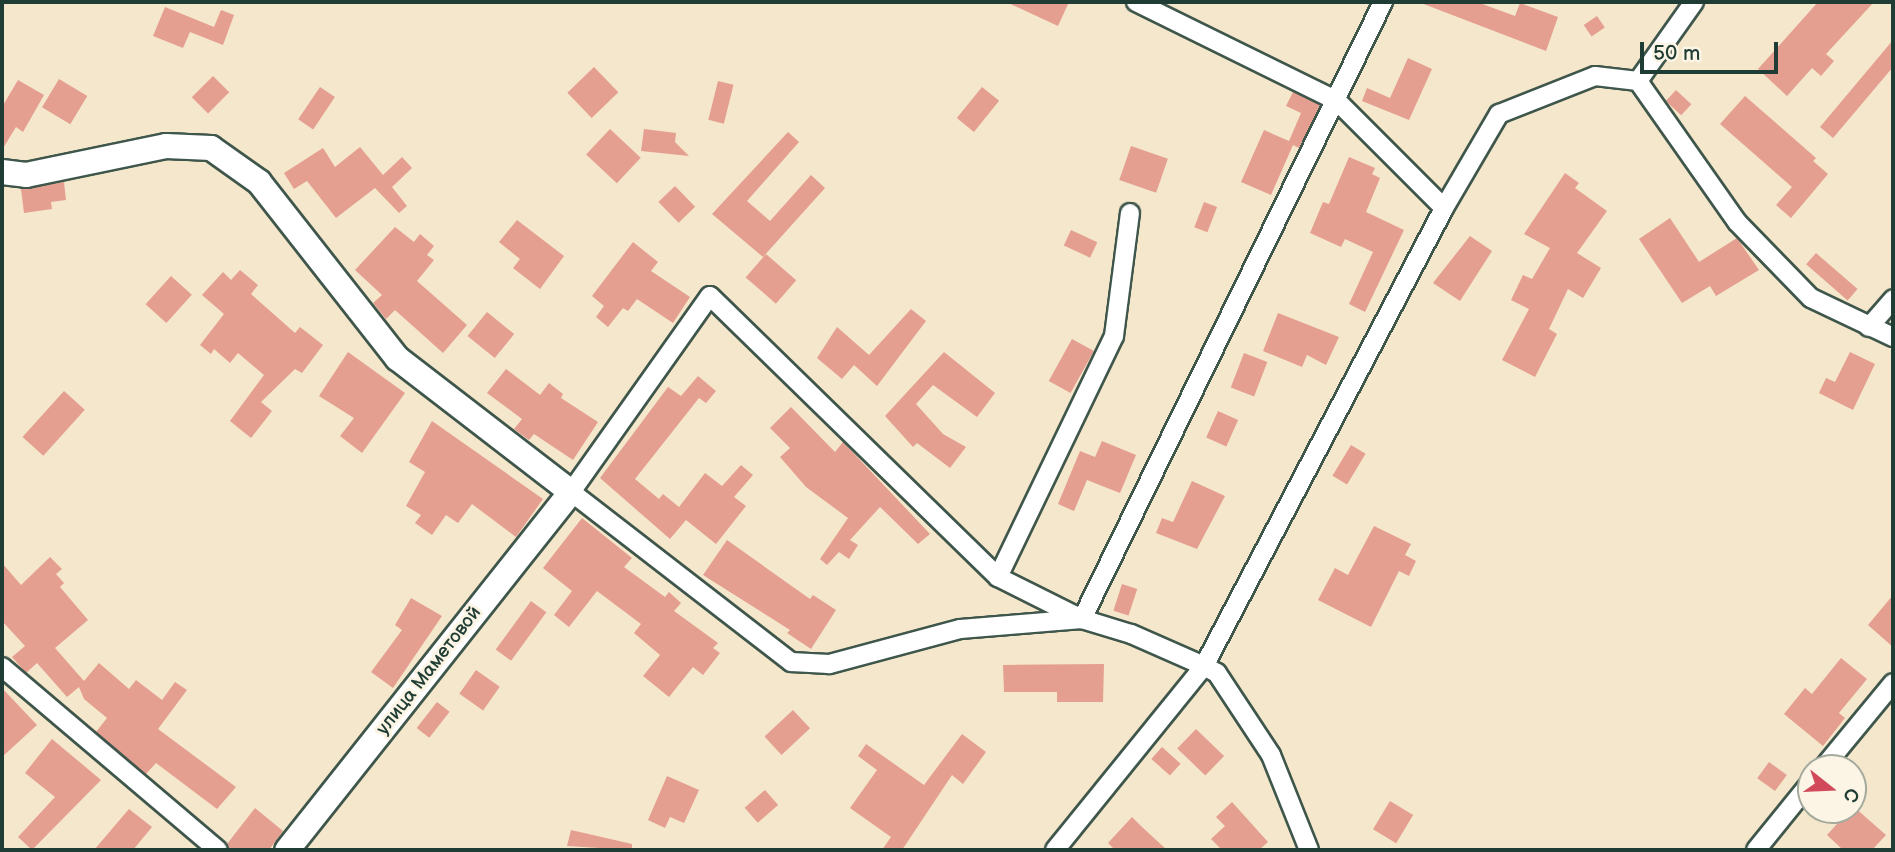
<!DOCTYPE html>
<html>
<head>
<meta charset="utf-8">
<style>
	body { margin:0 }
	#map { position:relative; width:1895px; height:852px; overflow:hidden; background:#f4e7cb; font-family:"Balsamiq Sans",sans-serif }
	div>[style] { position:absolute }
	.building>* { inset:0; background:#e59f91; transform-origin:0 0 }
	.roads { filter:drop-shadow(2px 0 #3f564b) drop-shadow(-2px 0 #3f564b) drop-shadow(0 2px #3f564b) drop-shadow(0 -2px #3f564b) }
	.street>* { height:18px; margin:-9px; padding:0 9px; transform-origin:9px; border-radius:9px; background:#fff }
	.secondary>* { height:24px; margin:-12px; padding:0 12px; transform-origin:12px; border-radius:12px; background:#fff }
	span { translate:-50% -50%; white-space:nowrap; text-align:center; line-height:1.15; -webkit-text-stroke:6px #fcf5e5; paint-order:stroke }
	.street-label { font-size:19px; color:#1f3d34 }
	.frame { position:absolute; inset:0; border:4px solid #1f3d34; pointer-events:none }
	.north { position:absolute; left:1797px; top:754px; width:70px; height:70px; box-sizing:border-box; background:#fcf5e5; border:2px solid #a4ab9e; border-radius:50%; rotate:108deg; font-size:19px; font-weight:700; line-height:28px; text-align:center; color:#1f3d34 }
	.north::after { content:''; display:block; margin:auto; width:24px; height:32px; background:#d1495b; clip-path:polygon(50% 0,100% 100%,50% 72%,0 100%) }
	.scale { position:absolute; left:1640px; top:42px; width:138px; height:32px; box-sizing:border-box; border:4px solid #1f3d34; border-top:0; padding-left:9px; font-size:21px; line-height:24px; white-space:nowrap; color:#1f3d34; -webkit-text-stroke:5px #fcf5e5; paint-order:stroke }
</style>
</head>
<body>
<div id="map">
	<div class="building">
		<i style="clip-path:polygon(1006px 2px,1069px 2px,1058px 26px)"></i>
		<i style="clip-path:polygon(1477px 2px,1515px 16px,1520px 3px,1558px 17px,1546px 51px,1421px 3px)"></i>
		<i style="clip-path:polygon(1818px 2px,1874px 2px,1826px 54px,1834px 61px,1821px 76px,1812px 68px,1787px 96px,1758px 69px)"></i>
		<i style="clip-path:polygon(165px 7px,214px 27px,221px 10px,234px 15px,223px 45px,190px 32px,183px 48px,153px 36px)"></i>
		<i style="left:1597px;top:16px;width:14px;height:16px;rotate:56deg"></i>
		<i style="clip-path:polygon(1893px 40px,1893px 67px,1833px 138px,1820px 127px)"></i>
		<i style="clip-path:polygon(1408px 58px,1432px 69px,1409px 120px,1362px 101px,1367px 88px,1390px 98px)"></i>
		<i style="left:594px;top:67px;width:35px;height:37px;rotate:46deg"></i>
		<i style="left:213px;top:76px;width:23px;height:30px;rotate:45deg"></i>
		<i style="left:59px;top:79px;width:33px;height:33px;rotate:31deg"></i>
		<i style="clip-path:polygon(18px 80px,44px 95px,23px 132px,16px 127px,2px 150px,2px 107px)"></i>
		<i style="left:718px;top:81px;width:16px;height:40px;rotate:14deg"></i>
		<i style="left:320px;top:87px;width:18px;height:39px;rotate:34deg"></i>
		<i style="left:982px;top:87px;width:22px;height:40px;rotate:39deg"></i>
		<i style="left:1676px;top:90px;width:21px;height:15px;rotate:43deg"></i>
		<i style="clip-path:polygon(1293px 92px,1320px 105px,1299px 148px,1293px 145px,1271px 195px,1241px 182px,1264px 130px,1289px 141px,1301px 113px,1286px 106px)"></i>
		<i style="clip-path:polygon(1745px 96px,1816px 158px,1813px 161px,1828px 174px,1791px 218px,1776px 205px,1792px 187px,1720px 124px)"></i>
		<i style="left:610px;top:129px;width:42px;height:35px;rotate:43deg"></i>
		<i style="clip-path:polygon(644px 129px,676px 133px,675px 142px,689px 156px,641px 151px)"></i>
		<i style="clip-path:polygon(788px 132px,799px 142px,747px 201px,770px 221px,811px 175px,825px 188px,763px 257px,712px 214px)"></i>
		<i style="left:1131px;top:146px;width:39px;height:36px;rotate:19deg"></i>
		<i style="clip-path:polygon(360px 147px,383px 175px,402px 157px,412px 168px,392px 187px,407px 206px,399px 213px,375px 188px,336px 218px,307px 181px,294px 189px,284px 173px,323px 148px,335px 167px)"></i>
		<i style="clip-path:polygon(1349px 157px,1375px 168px,1372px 174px,1380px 178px,1366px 212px,1404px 230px,1365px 312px,1349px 304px,1373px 252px,1345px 239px,1341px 247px,1310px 233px,1323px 202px,1329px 204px)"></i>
		<i style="clip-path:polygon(1565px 173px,1579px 183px,1575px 188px,1607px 211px,1577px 253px,1601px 268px,1583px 298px,1568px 289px,1549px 329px,1557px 334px,1535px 377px,1502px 360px,1529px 309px,1511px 300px,1523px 275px,1532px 279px,1550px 248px,1524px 234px)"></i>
		<i style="clip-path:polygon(64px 182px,66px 200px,51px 202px,52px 209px,24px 213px,21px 189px)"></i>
		<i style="left:675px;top:186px;width:29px;height:23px;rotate:46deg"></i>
		<i style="left:1204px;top:202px;width:14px;height:27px;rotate:21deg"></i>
		<i style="clip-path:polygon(1670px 218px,1699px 262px,1737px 238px,1759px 270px,1716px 296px,1710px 286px,1682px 303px,1639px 239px)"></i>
		<i style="clip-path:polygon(517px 220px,564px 256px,540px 289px,513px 268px,520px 259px,499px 242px)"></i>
		<i style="clip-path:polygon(395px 227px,414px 242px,420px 234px,434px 246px,427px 255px,434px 260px,417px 281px,467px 325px,443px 353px,395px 310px,386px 319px,373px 303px,382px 295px,355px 270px)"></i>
		<i style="left:1071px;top:230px;width:29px;height:17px;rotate:25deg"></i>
		<i style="clip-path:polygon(1470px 236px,1492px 251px,1460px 301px,1433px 283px)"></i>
		<i style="clip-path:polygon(633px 242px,658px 262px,651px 271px,690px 297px,673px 323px,637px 299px,628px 311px,623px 308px,608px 327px,596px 317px,604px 306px,592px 296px)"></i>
		<i style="left:1816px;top:253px;width:55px;height:15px;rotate:41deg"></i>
		<i style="left:766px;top:254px;width:40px;height:31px;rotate:41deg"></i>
		<i style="clip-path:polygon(240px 270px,258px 285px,251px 294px,295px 333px,300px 327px,323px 345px,302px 373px,295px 369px,261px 402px,272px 411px,251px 438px,230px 421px,264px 375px,238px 353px,230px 363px,214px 349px,211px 354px,200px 345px,224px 314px,202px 295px,223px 272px,231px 280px)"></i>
		<i style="left:171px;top:276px;width:28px;height:38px;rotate:42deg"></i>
		<i style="clip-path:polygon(911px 309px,926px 321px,877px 386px,854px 365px,842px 379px,817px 358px,837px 327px,869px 355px)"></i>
		<i style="left:487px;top:312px;width:35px;height:31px;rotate:39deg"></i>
		<i style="clip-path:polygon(1278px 313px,1339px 337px,1326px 365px,1307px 355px,1302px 367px,1263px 351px)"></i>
		<i style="left:1072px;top:339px;width:25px;height:48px;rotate:29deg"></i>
		<i style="clip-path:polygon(348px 352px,405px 393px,362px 453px,340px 436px,354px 418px,319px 396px)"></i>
		<i style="clip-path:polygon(944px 352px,995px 393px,977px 417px,933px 385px,916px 404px,943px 434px,966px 447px,950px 468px,917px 443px,913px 447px,885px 416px)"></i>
		<i style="clip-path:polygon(1850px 352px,1875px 364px,1853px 410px,1819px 393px,1826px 378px,1835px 382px)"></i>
		<i style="left:1244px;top:353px;width:25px;height:37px;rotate:21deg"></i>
		<i style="clip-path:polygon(506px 369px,540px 395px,549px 383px,563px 394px,561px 398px,598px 422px,573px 460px,534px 434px,529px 440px,514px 429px,522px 419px,487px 393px)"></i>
		<i style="clip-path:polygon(698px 376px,716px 391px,706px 403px,699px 398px,635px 479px,659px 499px,663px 494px,679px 507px,705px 473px,722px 486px,741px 465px,753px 475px,734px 497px,746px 506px,716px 544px,686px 520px,670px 539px,600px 478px,668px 387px,681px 396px)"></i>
		<i style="left:64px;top:391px;width:28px;height:62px;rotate:42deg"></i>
		<i style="clip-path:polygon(791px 407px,835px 452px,843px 442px,930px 534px,918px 544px,880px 507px,850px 540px,858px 545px,849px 559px,839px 552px,827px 565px,820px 559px,848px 518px,806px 487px,780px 457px,790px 448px,770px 428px)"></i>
		<i style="left:1218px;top:411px;width:22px;height:29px;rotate:24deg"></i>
		<i style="clip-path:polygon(432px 421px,543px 499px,516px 537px,472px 504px,458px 523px,446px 515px,432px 535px,415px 523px,421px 515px,406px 506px,425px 472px,409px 462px)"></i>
		<i style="clip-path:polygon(1102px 441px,1136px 455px,1120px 493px,1087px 480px,1074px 511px,1058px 504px,1080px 451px,1095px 457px)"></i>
		<i style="left:1351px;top:445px;width:17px;height:36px;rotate:31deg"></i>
		<i style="clip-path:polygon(1192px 481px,1225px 496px,1197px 549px,1156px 533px,1162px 518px,1173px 522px)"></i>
		<i style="clip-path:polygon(582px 518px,632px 558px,624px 567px,665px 597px,669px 592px,681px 603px,674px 611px,718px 643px,713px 648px,720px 653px,703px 675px,693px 667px,669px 697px,643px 676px,660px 655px,634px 633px,641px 624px,597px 591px,569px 627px,554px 615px,572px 591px,543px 568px)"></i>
		<i style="clip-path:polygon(1374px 526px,1411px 544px,1405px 555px,1416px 561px,1409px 576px,1399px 571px,1371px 627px,1318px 600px,1335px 568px,1348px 575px)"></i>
		<i style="clip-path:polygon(727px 540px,810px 599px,813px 595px,836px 610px,811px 649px,787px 633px,790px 630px,703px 575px)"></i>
		<i style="clip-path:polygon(50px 557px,62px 569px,56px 574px,64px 583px,60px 587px,88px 620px,55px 648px,84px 681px,99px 663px,129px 689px,136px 680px,162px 700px,175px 682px,187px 690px,158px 729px,236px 787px,217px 809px,156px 763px,146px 774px,96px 732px,107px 718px,84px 699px,79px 687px,67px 697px,37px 663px,26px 673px,12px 657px,25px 646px,2px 621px,2px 563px,21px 585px)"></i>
		<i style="left:1122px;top:584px;width:16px;height:28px;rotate:18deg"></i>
		<i style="clip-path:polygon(1893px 595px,1893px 647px,1868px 625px)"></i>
		<i style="clip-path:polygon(411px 598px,442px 616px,393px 688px,371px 672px,402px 630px,395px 625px)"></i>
		<i style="left:531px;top:601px;width:19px;height:60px;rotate:36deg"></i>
		<i style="clip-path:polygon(1841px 658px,1867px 679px,1839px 713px,1845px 718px,1823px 746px,1784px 714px,1805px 688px,1812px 694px)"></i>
		<i style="clip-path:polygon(1104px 664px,1103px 702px,1057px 702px,1057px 692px,1004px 692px,1003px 665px)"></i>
		<i style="left:476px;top:670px;width:29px;height:29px;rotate:35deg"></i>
		<i style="clip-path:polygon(2px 688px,37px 725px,2px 757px)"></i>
		<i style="left:437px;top:702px;width:16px;height:33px;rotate:38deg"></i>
		<i style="left:793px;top:710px;width:25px;height:39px;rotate:47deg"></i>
		<i style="left:1196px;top:729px;width:39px;height:27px;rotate:44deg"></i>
		<i style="clip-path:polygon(962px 734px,986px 752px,963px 784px,952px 775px,902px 850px,882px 850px,891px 837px,850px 808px,877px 770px,858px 756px,866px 744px,924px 785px)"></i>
		<i style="clip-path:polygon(52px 739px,101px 780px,32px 850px,18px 837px,55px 797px,25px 773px)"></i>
		<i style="left:1162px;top:747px;width:25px;height:16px;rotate:42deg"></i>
		<i style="left:1769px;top:762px;width:22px;height:20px;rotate:36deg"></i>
		<i style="clip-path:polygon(667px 776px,699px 790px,684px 823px,670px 817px,665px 828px,648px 820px)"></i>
		<i style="left:765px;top:790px;width:20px;height:27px;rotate:49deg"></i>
		<i style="left:1390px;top:801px;width:27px;height:33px;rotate:31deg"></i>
		<i style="clip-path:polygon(1232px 802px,1268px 842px,1259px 850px,1222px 850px,1211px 839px,1225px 826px,1216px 817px)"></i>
		<i style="clip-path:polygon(1853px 806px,1886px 835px,1872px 850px,1843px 850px,1827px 835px)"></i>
		<i style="clip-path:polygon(255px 808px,283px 831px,269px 850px,229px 850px,227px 844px)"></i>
		<i style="clip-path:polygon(129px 809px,152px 827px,133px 850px,94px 850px)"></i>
		<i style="clip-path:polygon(1132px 817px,1141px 826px,1167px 850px,1115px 850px,1108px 843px)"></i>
		<i style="clip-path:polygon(571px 830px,632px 844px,632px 850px,567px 846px)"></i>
	</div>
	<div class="roads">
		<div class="street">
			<i style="left:1136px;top:2px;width:224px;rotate:26.2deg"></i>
			<i style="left:1337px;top:101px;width:151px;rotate:45deg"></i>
			<i style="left:1638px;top:81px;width:97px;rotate:-54.7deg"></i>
			<i style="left:1869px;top:327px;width:37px;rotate:-49deg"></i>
			<i style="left:998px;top:577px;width:267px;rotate:-64.3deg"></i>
			<i style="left:1114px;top:336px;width:124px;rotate:-82.6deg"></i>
			<i style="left:2px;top:667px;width:283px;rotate:40.3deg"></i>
			<i style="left:1823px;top:768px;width:110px;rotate:-50.5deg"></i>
			<i style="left:1055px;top:850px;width:237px;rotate:-51deg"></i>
			<i style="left:1204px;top:666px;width:517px;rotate:-62.34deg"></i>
			<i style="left:1444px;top:208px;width:109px;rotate:-59.7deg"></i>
			<i style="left:1499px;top:114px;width:103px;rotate:-21.6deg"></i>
			<i style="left:1595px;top:76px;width:43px;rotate:6.6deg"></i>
			<i style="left:1638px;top:81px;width:172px;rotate:54.9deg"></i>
			<i style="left:1737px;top:222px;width:106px;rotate:45.8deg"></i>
			<i style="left:1811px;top:298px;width:91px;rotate:25.4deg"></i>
			<i style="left:1309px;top:850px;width:102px;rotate:-111.8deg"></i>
			<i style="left:1271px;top:755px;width:98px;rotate:-123.4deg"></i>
			<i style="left:1217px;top:673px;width:15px;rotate:-152deg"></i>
			<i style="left:1204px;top:666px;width:80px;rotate:-156.3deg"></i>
			<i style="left:1131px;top:634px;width:51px;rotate:-163deg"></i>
			<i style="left:1082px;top:619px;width:122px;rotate:175.3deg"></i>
			<i style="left:960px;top:629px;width:136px;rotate:165deg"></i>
			<i style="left:829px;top:664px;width:38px;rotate:-177deg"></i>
			<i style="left:791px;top:662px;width:278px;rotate:-142.3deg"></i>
			<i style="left:571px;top:492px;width:240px;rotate:-54.7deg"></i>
			<i style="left:710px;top:296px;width:402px;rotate:44.3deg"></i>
			<i style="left:998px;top:577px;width:94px;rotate:26.6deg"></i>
			<i style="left:1082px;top:619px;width:687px;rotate:-63.99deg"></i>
			<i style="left:1756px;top:850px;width:87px;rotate:-51deg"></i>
		</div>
		<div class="secondary">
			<i style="left:2px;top:172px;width:24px;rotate:7deg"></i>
			<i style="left:26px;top:175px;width:143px;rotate:-11.7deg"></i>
			<i style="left:166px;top:146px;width:45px;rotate:2.5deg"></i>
			<i style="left:211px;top:148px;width:59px;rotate:35.3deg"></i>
			<i style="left:259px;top:182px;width:224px;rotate:51.9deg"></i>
			<i style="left:397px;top:358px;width:220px;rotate:37.6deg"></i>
			<i style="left:571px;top:492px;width:457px;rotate:128.4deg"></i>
		</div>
	</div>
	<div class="street-label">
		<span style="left:429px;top:671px;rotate:-52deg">улица Маметовой</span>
	</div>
	<div class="frame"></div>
	<div class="north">С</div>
	<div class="scale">50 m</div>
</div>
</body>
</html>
